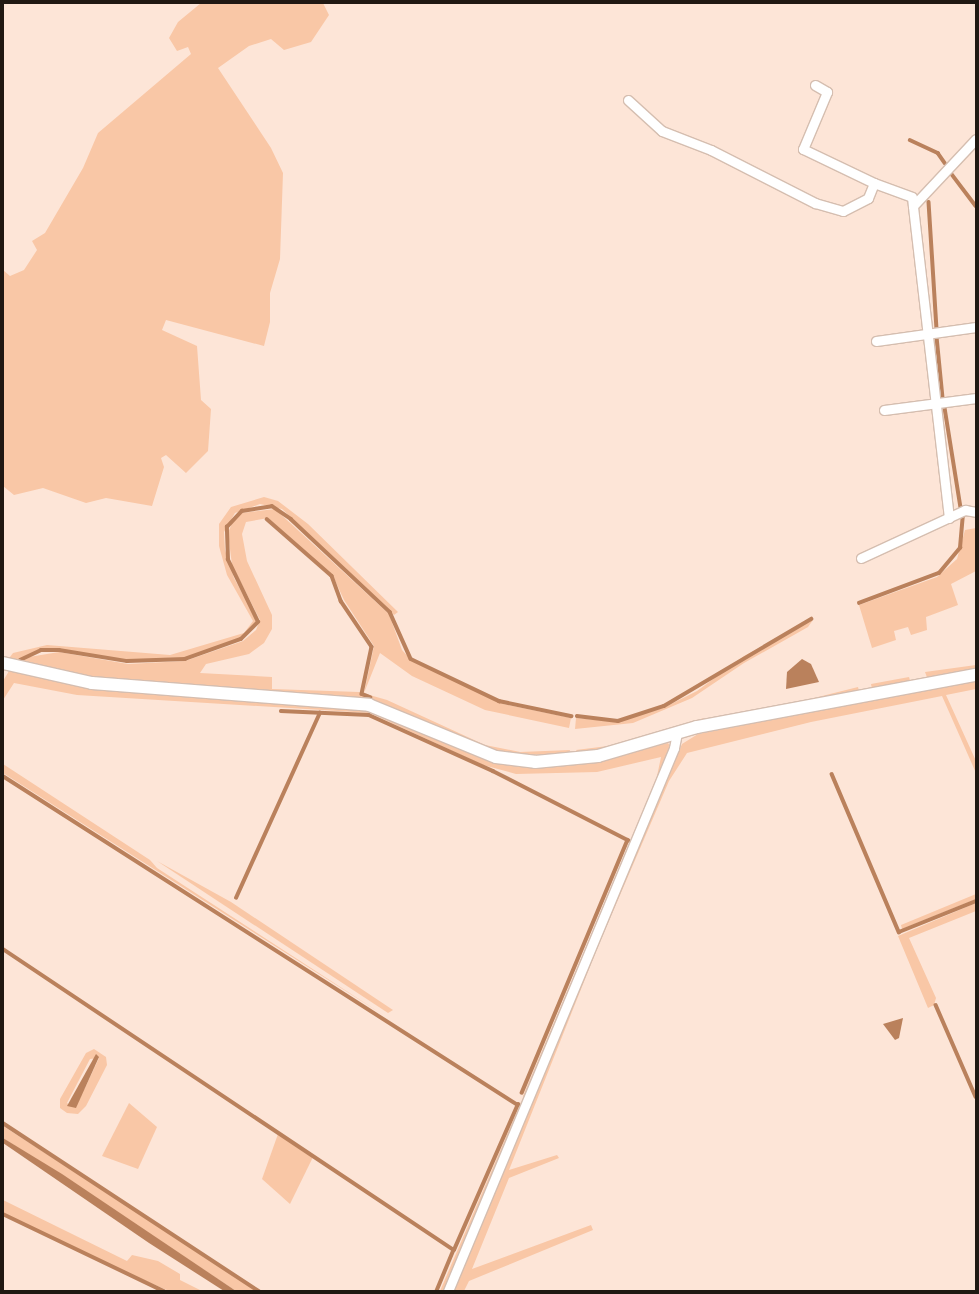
<!DOCTYPE html>
<html>
<head>
<meta charset="utf-8">
<style>
	body { margin:0 }
	#map { position:relative; width:979px; height:1294px; overflow:hidden; background:#fde5d7; font-family:"PT Serif",serif }
	div>[style] { position:absolute }
	.green>* { inset:0; background:#f9c7a6; transform-origin:0 0 }
	.water>* { inset:0; background:#ba815c }
	.stream>* { height:3.5px; margin:-1.75px; padding:0 1.75px; transform-origin:1.75px; border-radius:1.75px; background:#ba815c }
	.roads { filter:drop-shadow(1px 0 #d5beb0) drop-shadow(-1px 0 #d5beb0) drop-shadow(0 1px #d5beb0) drop-shadow(0 -1px #d5beb0) }
	.street>* { height:9px; margin:-4.5px; padding:0 4.5px; transform-origin:4.5px; border-radius:4.5px; background:#fff }
	.secondary>* { height:12px; margin:-6px; padding:0 6px; transform-origin:6px; border-radius:6px; background:#fff }
	span { translate:-50% -50%; white-space:nowrap; text-align:center; line-height:1.15; -webkit-text-stroke:3px #fcf7f4; paint-order:stroke }
	.frame { position:absolute; inset:0; border:4px solid #201812; pointer-events:none }
</style>
</head>
<body>
<div id="map">
	<div class="green">
		<i style="clip-path:polygon(201px 3px,323px 3px,329px 15px,311px 42px,284px 50px,271px 39px,249px 46px,218px 68px,271px 148px,283px 173px,280px 259px,270px 293px,270px 322px,264px 346px,166px 320px,162px 330px,197px 346px,201px 400px,211px 409px,208px 451px,186px 473px,166px 455px,161px 458px,164px 467px,152px 506px,106px 498px,86px 503px,43px 488px,14px 495px,3px 486px,3px 270px,10px 276px,24px 270px,37px 250px,32px 241px,45px 233px,83px 168px,98px 133px,191px 54px,188px 47px,177px 51px,169px 38px,178px 22px)"></i>
		<i style="clip-path:polygon(264px 497px,278px 501px,308px 524px,398px 612px,394px 615px,282px 509px,260px 504px,235px 513px,224px 532px,225px 550px,234px 578px,257px 621px,248px 633px,241px 638px,185px 658px,128px 660px,58px 649px,40px 649px,23px 658px,59px 652px,128px 664px,185px 661px,243px 641px,256px 630px,260px 620px,232px 565px,228px 533px,234px 518px,242px 513px,275px 509px,389px 614px,402px 650px,412px 661px,503px 704px,571px 718px,569px 728px,485px 710px,412px 676px,380px 653px,364px 693px,374px 646px,344px 600px,333px 576px,268px 518px,246px 522px,242px 534px,247px 561px,272px 615px,272px 629px,264px 643px,249px 654px,206px 664px,200px 673px,272px 677px,272px 689px,359px 692px,387px 700px,485px 745px,520px 752px,570px 750px,569px 755px,497px 754px,405px 714px,77px 677px,7px 661px,13px 653px,47px 645px,170px 655px,244px 633px,253px 621px,227px 575px,219px 546px,219px 524px,231px 507px)"></i>
		<i style="clip-path:polygon(976px 528px,976px 571px,951px 584px,958px 605px,926px 617px,927px 630px,911px 635px,908px 627px,894px 631px,896px 640px,872px 648px,859px 605px,937px 577px,957px 559px,965px 530px)"></i>
		<i style="clip-path:polygon(813px 620px,808px 627px,744px 663px,692px 698px,633px 723px,575px 729px,576px 718px,617px 722px,665px 707px,697px 691px,744px 656px)"></i>
		<i style="clip-path:polygon(976px 665px,976px 672px,928px 680px,925px 672px)"></i>
		<i style="clip-path:polygon(9px 671px,120px 691px,364px 709px,515px 766px,589px 762px,668px 743px,670px 746px,526px 1098px,523px 1096px,656px 781px,661px 757px,597px 772px,516px 774px,483px 765px,370px 713px,77px 695px,14px 683px,3px 700px,3px 681px)"></i>
		<i style="clip-path:polygon(909px 677px,911px 684px,872px 689px,871px 684px)"></i>
		<i style="clip-path:polygon(976px 680px,976px 689px,946px 695px,976px 761px,976px 773px,942px 696px,811px 722px,687px 753px,669px 781px,599px 944px,509px 1170px,557px 1155px,559px 1158px,509px 1178px,472px 1269px,591px 1225px,593px 1230px,469px 1281px,464px 1291px,451px 1291px,682px 744px,698px 734px)"></i>
		<i style="left:858px;top:687px;width:4px;height:153px;rotate:76deg"></i>
		<i style="clip-path:polygon(704px 718px,701px 723px,644px 739px,579px 754px,576px 750px,608px 746px)"></i>
		<i style="clip-path:polygon(3px 764px,150px 860px,157px 868px,385px 1016px,3px 773px)"></i>
		<i style="clip-path:polygon(157px 861px,231px 902px,393px 1010px,388px 1013px)"></i>
		<i style="clip-path:polygon(976px 894px,976px 899px,902px 929px,901px 925px)"></i>
		<i style="clip-path:polygon(976px 903px,976px 911px,909px 938px,936px 998px,934px 1005px,928px 1008px,898px 936px)"></i>
		<i style="clip-path:polygon(evenodd,94px 1049px,106px 1057px,107px 1065px,86px 1106px,78px 1114px,67px 1113px,60px 1108px,60px 1099px,86px 1053px,94px 1049px,99px 1058px,85px 1088px,72px 1107px,67px 1103px,90px 1059px,99px 1058px)"></i>
		<i style="clip-path:polygon(521px 1102px,524px 1103px,445px 1291px,440px 1291px)"></i>
		<i style="clip-path:polygon(129px 1103px,157px 1127px,138px 1169px,102px 1156px)"></i>
		<i style="clip-path:polygon(3px 1126px,75px 1172px,256px 1291px,236px 1291px,3px 1138px)"></i>
		<i style="clip-path:polygon(278px 1134px,313px 1157px,290px 1204px,262px 1179px)"></i>
		<i style="clip-path:polygon(3px 1200px,127px 1261px,132px 1255px,158px 1261px,180px 1274px,180px 1280px,202px 1291px,169px 1291px,139px 1278px,16px 1220px,3px 1212px)"></i>
	</div>
	<div class="water">
		<i style="clip-path:polygon(802px 659px,811px 664px,819px 682px,786px 689px,787px 672px)"></i>
		<i style="clip-path:polygon(903px 1018px,899px 1038px,895px 1040px,883px 1024px)"></i>
		<i style="clip-path:polygon(96px 1054px,99px 1057px,76px 1108px,67px 1106px)"></i>
		<i style="clip-path:polygon(3px 1138px,62px 1174px,236px 1291px,224px 1291px,149px 1243px,3px 1143px)"></i>
	</div>
	<div class="stream">
		<i style="left:910px;top:140px;width:31px;rotate:25deg"></i>
		<i style="left:938px;top:153px;width:12px;rotate:55deg"></i>
		<i style="left:951px;top:173px;width:41px;rotate:52.9deg"></i>
		<i style="left:929px;top:202px;width:127px;rotate:86.4deg"></i>
		<i style="left:937px;top:337px;width:61px;rotate:84.4deg"></i>
		<i style="left:945px;top:408px;width:101px;rotate:80.9deg"></i>
		<i style="left:267px;top:519px;width:86px;rotate:41.2deg"></i>
		<i style="left:332px;top:576px;width:27px;rotate:70deg"></i>
		<i style="left:341px;top:601px;width:55px;rotate:56deg"></i>
		<i style="left:372px;top:647px;width:48px;rotate:102deg"></i>
		<i style="left:362px;top:694px;width:9px;rotate:21deg"></i>
		<i style="left:859px;top:603px;width:85px;rotate:-20.6deg"></i>
		<i style="left:939px;top:573px;width:33px;rotate:-50deg"></i>
		<i style="left:960px;top:548px;width:32px;rotate:-85deg"></i>
		<i style="left:20px;top:660px;width:23px;rotate:-25deg"></i>
		<i style="left:41px;top:650px;width:18px"></i>
		<i style="left:59px;top:650px;width:69px;rotate:9.2deg"></i>
		<i style="left:127px;top:661px;width:58px;rotate:-2deg"></i>
		<i style="left:185px;top:659px;width:59px;rotate:-19.7deg"></i>
		<i style="left:241px;top:639px;width:24px;rotate:-45deg"></i>
		<i style="left:258px;top:622px;width:69px;rotate:-115.8deg"></i>
		<i style="left:228px;top:560px;width:33px;rotate:-92deg"></i>
		<i style="left:227px;top:527px;width:22px;rotate:-47deg"></i>
		<i style="left:242px;top:511px;width:30px;rotate:-9deg"></i>
		<i style="left:272px;top:506px;width:23px;rotate:34deg"></i>
		<i style="left:291px;top:519px;width:136px;rotate:43.2deg"></i>
		<i style="left:390px;top:612px;width:51px;rotate:65.9deg"></i>
		<i style="left:411px;top:659px;width:98px;rotate:25.5deg"></i>
		<i style="left:499px;top:701px;width:74px;rotate:11.8deg"></i>
		<i style="left:281px;top:711px;width:88px;rotate:2.6deg"></i>
		<i style="left:369px;top:715px;width:136px;rotate:24.3deg"></i>
		<i style="left:493px;top:771px;width:152px;rotate:27.1deg"></i>
		<i style="left:628px;top:840px;width:274px;rotate:112.7deg"></i>
		<i style="left:577px;top:716px;width:41px;rotate:7deg"></i>
		<i style="left:618px;top:721px;width:48px;rotate:-18.1deg"></i>
		<i style="left:664px;top:706px;width:171px;rotate:-30.6deg"></i>
		<i style="left:832px;top:774px;width:172px;rotate:67deg"></i>
		<i style="left:899px;top:932px;width:83px;rotate:-21.9deg"></i>
		<i style="left:3px;top:776px;width:611px;rotate:32.57deg"></i>
		<i style="left:236px;top:898px;width:203px;rotate:-65.6deg"></i>
		<i style="left:3px;top:949px;width:542px;rotate:33.72deg"></i>
		<i style="left:454px;top:1250px;width:44px;rotate:112.5deg"></i>
		<i style="left:936px;top:1005px;width:100px;rotate:66.5deg"></i>
		<i style="left:3px;top:1123px;width:306px;rotate:33.3deg"></i>
		<i style="left:3px;top:1214px;width:178px;rotate:25.6deg"></i>
		<i style="left:454px;top:1250px;width:159px;rotate:-66.3deg"></i>
	</div>
	<div class="roads">
		<div class="street">
			<i style="left:815px;top:85px;width:14px;rotate:30deg"></i>
			<i style="left:827px;top:92px;width:62px;rotate:112.8deg"></i>
			<i style="left:803px;top:149px;width:79px;rotate:25.6deg"></i>
			<i style="left:874px;top:183px;width:40px;rotate:20.2deg"></i>
			<i style="left:912px;top:197px;width:9px;rotate:84deg"></i>
			<i style="left:628px;top:100px;width:46px;rotate:42.4deg"></i>
			<i style="left:662px;top:131px;width:53px;rotate:21.2deg"></i>
			<i style="left:711px;top:150px;width:117px;rotate:27deg"></i>
			<i style="left:815px;top:203px;width:29px;rotate:16deg"></i>
			<i style="left:843px;top:211px;width:28px;rotate:-27deg"></i>
			<i style="left:868px;top:198px;width:16px;rotate:-68deg"></i>
			<i style="left:876px;top:341px;width:101px;rotate:-8deg"></i>
			<i style="left:884px;top:410px;width:93px;rotate:-7.4deg"></i>
			<i style="left:949px;top:518px;width:314px;rotate:-96.6deg"></i>
			<i style="left:913px;top:206px;width:92px;rotate:-46.8deg"></i>
			<i style="left:861px;top:558px;width:115px;rotate:-24.8deg"></i>
			<i style="left:965px;top:510px;width:11px;rotate:10deg"></i>
			<i style="left:448px;top:1291px;width:588px;rotate:-67.4deg"></i>
			<i style="left:674px;top:748px;width:15px;rotate:-79deg"></i>
		</div>
		<div class="secondary">
			<i style="left:3px;top:663px;width:91px;rotate:12.7deg"></i>
			<i style="left:92px;top:683px;width:278px;rotate:4.5deg"></i>
			<i style="left:369px;top:705px;width:137px;rotate:22.3deg"></i>
			<i style="left:496px;top:757px;width:39px;rotate:7deg"></i>
			<i style="left:535px;top:762px;width:63px;rotate:-5.4deg"></i>
			<i style="left:598px;top:756px;width:103px;rotate:-16.3deg"></i>
			<i style="left:697px;top:727px;width:284px;rotate:-10.6deg"></i>
		</div>
	</div>
	<div class="frame"></div>
</div>
</body>
</html>
